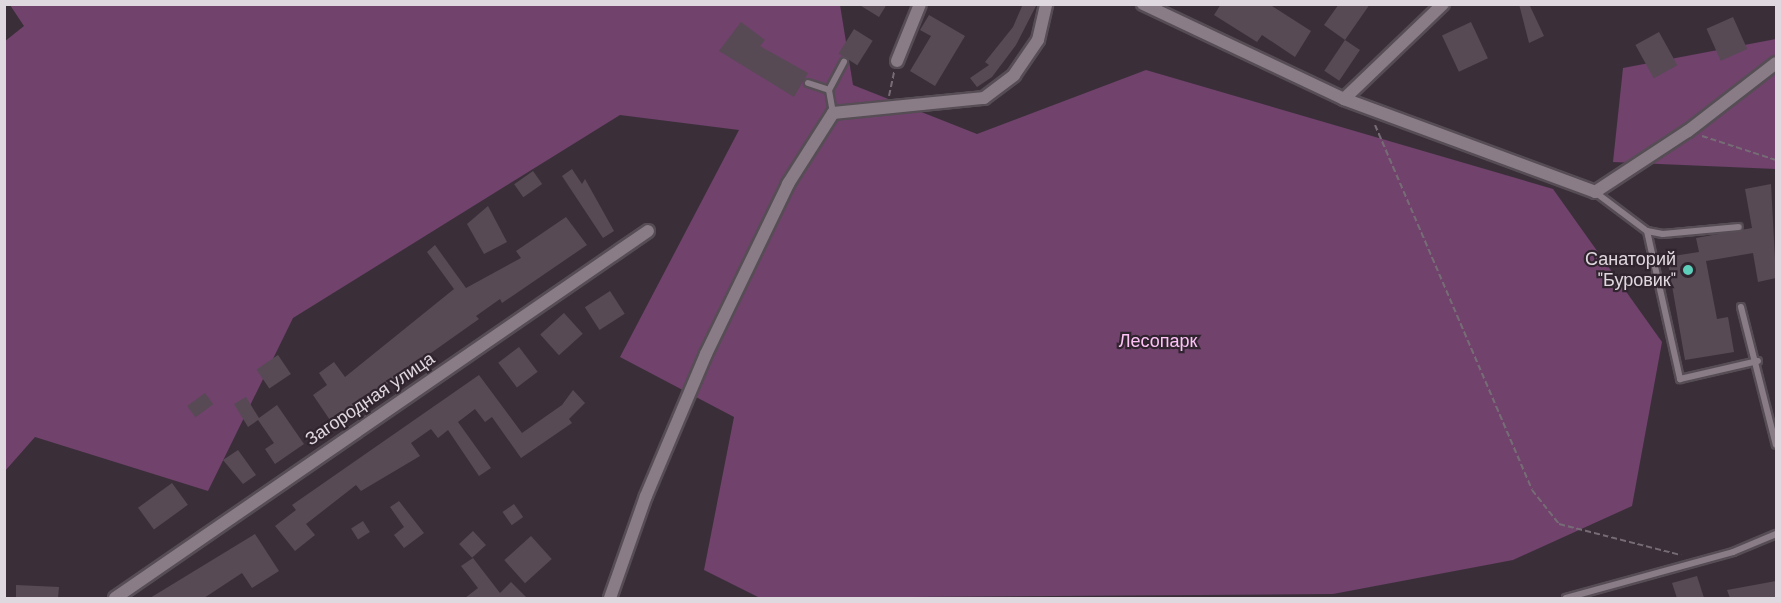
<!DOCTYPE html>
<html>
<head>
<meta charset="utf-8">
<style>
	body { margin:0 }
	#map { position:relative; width:1781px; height:603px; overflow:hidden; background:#3a2f39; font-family:"DM Sans",sans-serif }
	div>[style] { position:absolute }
	.green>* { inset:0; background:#70426c }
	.building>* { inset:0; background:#574a55; transform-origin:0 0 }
	.path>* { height:2px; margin-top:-1px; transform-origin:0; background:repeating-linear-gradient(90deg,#766c75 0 6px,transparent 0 9px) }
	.roads { filter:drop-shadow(2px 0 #564d55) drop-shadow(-2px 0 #564d55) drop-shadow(0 2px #564d55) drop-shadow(0 -2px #564d55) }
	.service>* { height:6px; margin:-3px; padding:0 3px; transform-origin:3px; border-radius:3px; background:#897c87 }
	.minor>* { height:12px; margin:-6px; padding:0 6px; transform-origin:6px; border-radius:6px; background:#897c87 }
	.dots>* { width:16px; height:16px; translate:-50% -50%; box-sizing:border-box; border:3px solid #30252f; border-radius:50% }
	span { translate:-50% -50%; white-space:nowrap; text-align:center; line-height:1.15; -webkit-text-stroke:4.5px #30252f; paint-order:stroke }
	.poi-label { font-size:18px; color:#e0d8df }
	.right { translate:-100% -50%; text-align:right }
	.park-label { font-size:18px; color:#fec2f7 }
	.street-label { font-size:18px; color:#e0d8df }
	.frame { position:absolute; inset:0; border:6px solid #e0d8df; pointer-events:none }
</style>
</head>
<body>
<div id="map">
	<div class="green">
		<i style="clip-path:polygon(10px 5px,840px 5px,853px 85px,977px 134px,1146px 70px,1553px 189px,1662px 342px,1632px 506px,1513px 560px,1333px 594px,760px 598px,704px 570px,734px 417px,620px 357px,739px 130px,620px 115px,293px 318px,208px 491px,35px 437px,5px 471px,4px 42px,24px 26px)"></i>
		<i style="clip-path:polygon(1776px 39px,1776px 169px,1613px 162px,1623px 68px)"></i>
	</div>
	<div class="building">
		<i style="clip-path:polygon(858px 4px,887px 4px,879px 17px)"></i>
		<i style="clip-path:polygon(1023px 4px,1037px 4px,1016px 45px,992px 77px,977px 87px,970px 78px,989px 65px,985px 62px,1013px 27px)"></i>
		<i style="clip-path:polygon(1221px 4px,1269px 4px,1311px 31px,1295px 57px,1262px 35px,1257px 42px,1214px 15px)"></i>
		<i style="clip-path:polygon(1339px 4px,1370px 4px,1345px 40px,1324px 25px)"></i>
		<i style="clip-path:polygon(1519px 4px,1529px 4px,1544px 36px,1529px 43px)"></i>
		<i style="clip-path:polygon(929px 15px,965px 36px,935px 86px,910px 71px,931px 36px,920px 30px)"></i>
		<i style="left:1733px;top:17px;width:35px;height:29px;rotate:66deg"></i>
		<i style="clip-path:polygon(741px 22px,765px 40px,760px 46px,808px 73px,794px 97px,719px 51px)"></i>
		<i style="left:1471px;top:22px;width:40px;height:32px;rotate:65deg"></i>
		<i style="left:854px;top:29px;width:22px;height:29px;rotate:32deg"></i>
		<i style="left:1659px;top:32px;width:38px;height:27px;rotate:61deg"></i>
		<i style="left:1345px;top:40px;width:18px;height:37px;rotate:34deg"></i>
		<i style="clip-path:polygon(572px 169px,582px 184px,585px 179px,614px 231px,603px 238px,562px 176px)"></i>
		<i style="left:533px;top:171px;width:16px;height:23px;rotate:55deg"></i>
		<i style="clip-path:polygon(1771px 184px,1776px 278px,1758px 282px,1753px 253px,1706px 261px,1717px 319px,1728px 317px,1734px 352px,1685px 360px,1667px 257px,1699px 252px,1696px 238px,1752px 228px,1745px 189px)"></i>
		<i style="clip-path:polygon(488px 206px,507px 242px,484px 254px,467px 224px)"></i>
		<i style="clip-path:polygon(566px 217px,587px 245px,502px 303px,500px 299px,476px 316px,479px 319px,332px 423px,313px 395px,327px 385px,319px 373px,334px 362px,345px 377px,454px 289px,427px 252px,435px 245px,466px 288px,521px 258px,516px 251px)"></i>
		<i style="left:610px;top:291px;width:27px;height:30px;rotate:57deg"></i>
		<i style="left:564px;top:313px;width:28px;height:32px;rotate:48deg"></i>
		<i style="left:519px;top:347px;width:31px;height:26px;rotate:53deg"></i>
		<i style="left:278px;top:355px;width:23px;height:26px;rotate:56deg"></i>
		<i style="clip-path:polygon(479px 375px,522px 433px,562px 405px,573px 390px,585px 403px,569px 419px,572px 423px,521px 458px,492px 417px,485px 422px,475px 409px,458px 422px,491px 468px,479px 476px,448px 430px,438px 438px,431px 429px,411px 443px,420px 456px,361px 491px,356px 485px,306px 524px,315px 535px,295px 551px,275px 526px,296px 510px,292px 505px)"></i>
		<i style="left:205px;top:393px;width:14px;height:22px;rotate:54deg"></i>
		<i style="clip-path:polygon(246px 397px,259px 418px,277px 405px,304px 444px,275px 464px,265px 449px,274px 443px,258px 420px,248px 427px,234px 404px)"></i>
		<i style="clip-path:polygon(238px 450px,256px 475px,243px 484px,223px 460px)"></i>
		<i style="left:172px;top:483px;width:27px;height:42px;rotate:54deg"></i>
		<i style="clip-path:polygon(399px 501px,424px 533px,404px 548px,394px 535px,404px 527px,390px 507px)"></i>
		<i style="left:514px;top:504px;width:16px;height:14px;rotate:55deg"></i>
		<i style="left:363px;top:521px;width:13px;height:14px;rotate:58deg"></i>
		<i style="left:473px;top:531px;width:19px;height:19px;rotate:47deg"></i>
		<i style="clip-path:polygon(255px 534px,279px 571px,252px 588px,242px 573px,204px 598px,150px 598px)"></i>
		<i style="left:531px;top:536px;width:31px;height:36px;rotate:48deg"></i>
		<i style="clip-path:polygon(473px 558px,500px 593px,511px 582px,527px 598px,465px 598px,478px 588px,461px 566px)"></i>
		<i style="clip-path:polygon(1697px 576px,1704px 598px,1677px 598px,1672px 583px)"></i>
		<i style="clip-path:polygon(1776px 581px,1776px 598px,1730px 598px,1727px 590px)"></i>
		<i style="clip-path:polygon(16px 585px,59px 587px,58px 598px,16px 598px)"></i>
	</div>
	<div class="path">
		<i style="left:889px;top:96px;width:25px;rotate:-78deg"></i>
		<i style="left:1375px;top:125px;width:397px;rotate:66.7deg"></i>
		<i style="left:1532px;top:490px;width:43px;rotate:51.5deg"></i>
		<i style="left:1559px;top:524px;width:126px;rotate:14.3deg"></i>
		<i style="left:1702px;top:136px;width:78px;rotate:18deg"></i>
	</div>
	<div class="roads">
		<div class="service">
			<i style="left:808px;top:83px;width:22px;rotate:18deg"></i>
			<i style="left:833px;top:113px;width:23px;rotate:-100deg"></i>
			<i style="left:829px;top:90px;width:32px;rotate:-62deg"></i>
			<i style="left:1595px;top:192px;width:65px;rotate:36.9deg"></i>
			<i style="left:1647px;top:231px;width:152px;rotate:77.4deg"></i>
			<i style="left:1680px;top:379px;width:80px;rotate:-13deg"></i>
			<i style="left:1647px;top:231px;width:16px;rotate:11deg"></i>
			<i style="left:1663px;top:234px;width:76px;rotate:-5.3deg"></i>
			<i style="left:1741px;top:307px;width:142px;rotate:75.8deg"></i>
			<i style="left:1566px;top:598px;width:173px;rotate:-15.4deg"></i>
			<i style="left:1733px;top:552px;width:47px;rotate:-22.7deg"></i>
		</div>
		<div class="minor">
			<i style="left:1143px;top:4px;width:222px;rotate:25.3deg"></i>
			<i style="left:1344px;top:99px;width:268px;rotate:20.3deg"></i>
			<i style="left:1595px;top:192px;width:111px;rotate:-33.3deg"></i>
			<i style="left:1688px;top:131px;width:111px;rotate:-37.7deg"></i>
			<i style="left:897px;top:61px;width:61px;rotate:-68deg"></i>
			<i style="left:1344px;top:99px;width:137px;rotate:-43.8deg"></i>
			<i style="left:115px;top:598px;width:647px;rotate:-34.55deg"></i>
			<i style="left:610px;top:598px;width:108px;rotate:-70.6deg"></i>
			<i style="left:646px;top:496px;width:154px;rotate:-67.1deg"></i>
			<i style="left:706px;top:354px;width:189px;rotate:-64.2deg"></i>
			<i style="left:788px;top:184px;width:84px;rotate:-57.6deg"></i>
			<i style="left:833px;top:113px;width:152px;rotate:-5.7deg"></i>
			<i style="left:984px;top:98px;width:38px;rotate:-37deg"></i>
			<i style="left:1014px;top:75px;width:42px;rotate:-55.6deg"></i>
			<i style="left:1038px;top:40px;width:37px;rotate:-77deg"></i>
		</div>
	</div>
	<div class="dots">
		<i style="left:1688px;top:270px;background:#5dceb9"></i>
	</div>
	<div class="poi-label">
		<span class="right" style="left:1676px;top:270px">Санаторий<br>"Буровик"</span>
	</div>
	<div class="park-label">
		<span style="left:1158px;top:341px">Лесопарк</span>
	</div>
	<div class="street-label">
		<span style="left:370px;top:399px;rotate:-34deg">Загородная улица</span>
	</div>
	<div class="frame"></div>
</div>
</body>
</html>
